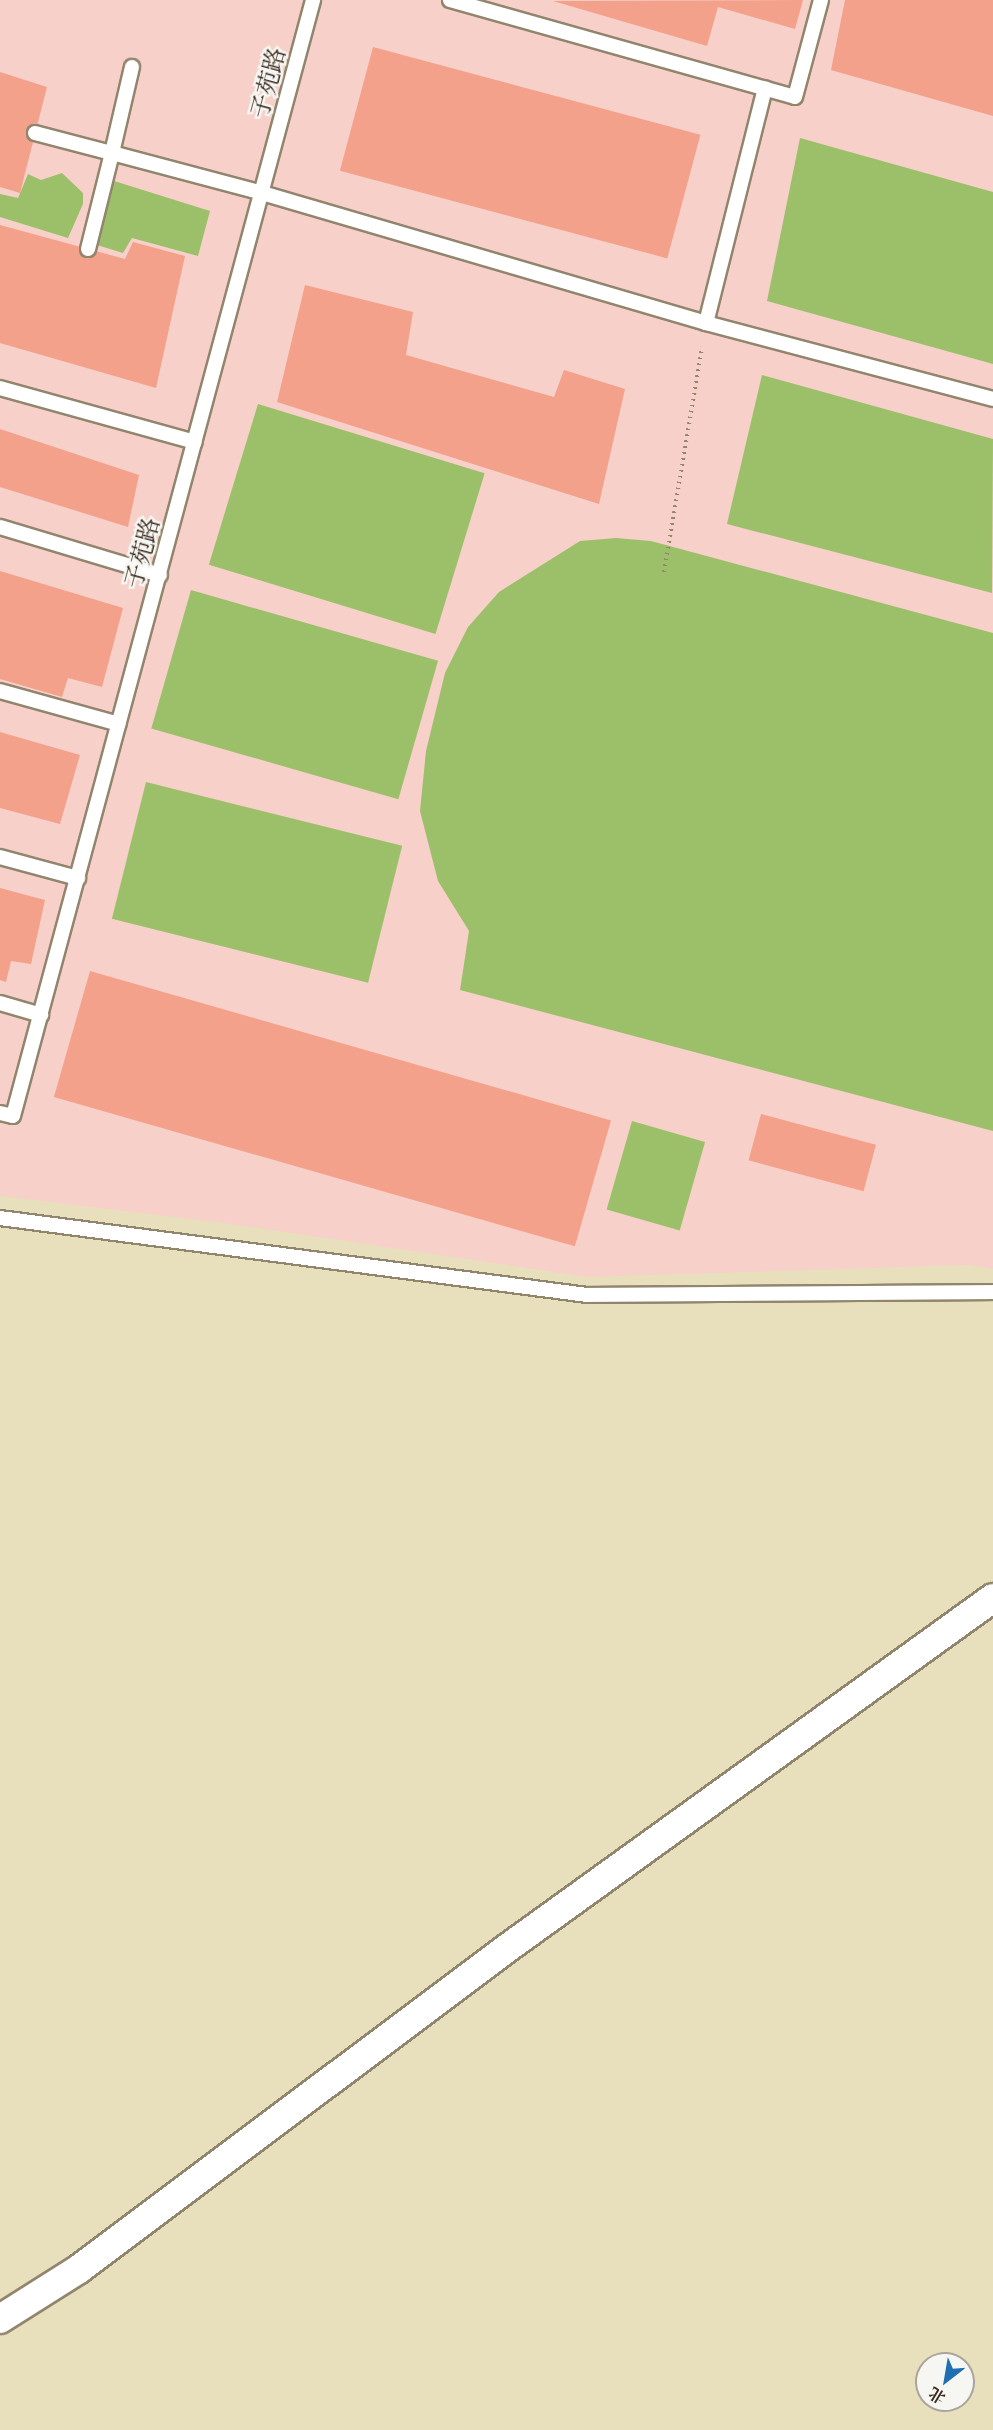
<!DOCTYPE html>
<html>
<head>
<meta charset="utf-8">
<style>
	body { margin:0 }
	#map { position:relative; width:993px; height:2430px; overflow:hidden; background:#e8e0bd; font-family:"Gentium Book Plus","Noto Serif SC",serif }
	div>[style] { position:absolute }
	.built>* { inset:0; background:#f7d0c9 }
	.green>* { inset:0; background:#9cc06a; transform-origin:0 0 }
	.building>* { inset:0; background:#f3a18b; transform-origin:0 0 }
	.path>* { height:4px; margin-top:-2px; transform-origin:0; background:repeating-linear-gradient(90deg,#92856e 0 1.5px,transparent 0 6px) }
	.roads { filter:drop-shadow(2px 0 #92856e) drop-shadow(-2px 0 #92856e) drop-shadow(0 2px #92856e) drop-shadow(0 -2px #92856e) }
	.service>* { height:14px; margin:-7px; padding:0 7px; transform-origin:7px; border-radius:7px; background:#fff }
	.minor>* { height:28px; margin:-14px; padding:0 14px; transform-origin:14px; border-radius:14px; background:#fff }
	span { translate:-50% -50%; white-space:nowrap; text-align:center; line-height:1.15; -webkit-text-stroke:5px #f6f6f2; paint-order:stroke }
	.street-label { font-size:24px; color:#3b2a1e }
	.north { position:absolute; left:915px; top:2352px; width:60px; height:60px; box-sizing:border-box; background:#f6f6f2; border:2px solid #aba49d; border-radius:50%; rotate:211deg; font-size:16px; font-weight:700; line-height:24px; text-align:center; color:#3b2a1e }
	.north::after { content:''; display:block; margin:auto; width:21px; height:27px; background:#1f6fb2; clip-path:polygon(50% 0,100% 100%,50% 72%,0 100%) }
</style>
</head>
<body>
<div id="map">
	<div class="built">
		<i style="clip-path:polygon(0 0,993px 0,993px 1269px,967px 1265px,587px 1277px,223px 1223px,0 1196px)"></i>
	</div>
	<div class="green">
		<i style="clip-path:polygon(800px 138px,993px 192px,993px 364px,767px 301px)"></i>
		<i style="clip-path:polygon(62px 173px,83px 193px,83px 204px,68px 238px,0 217px,0 194px,18px 198px,28px 174px,41px 180px)"></i>
		<i style="clip-path:polygon(111px 180px,210px 211px,198px 256px,132px 238px,123px 253px,97px 245px)"></i>
		<i style="clip-path:polygon(762px 375px,993px 439px,992px 593px,727px 524px)"></i>
		<i style="left:258px;top:404px;width:237px;height:168px;rotate:17deg"></i>
		<i style="clip-path:polygon(616px 538px,651px 541px,993px 633px,993px 1131px,460px 990px,469px 931px,438px 881px,420px 811px,426px 751px,445px 673px,468px 627px,499px 592px,580px 541px)"></i>
		<i style="left:191px;top:590px;width:257px;height:144px;rotate:16deg"></i>
		<i style="left:146px;top:782px;width:264px;height:141px;rotate:14deg"></i>
		<i style="left:632px;top:1121px;width:76px;height:92px;rotate:16deg"></i>
	</div>
	<div class="building">
		<i style="clip-path:polygon(803px 0,795px 29px,718px 7px,707px 46px,553px 1px)"></i>
		<i style="clip-path:polygon(845px 0,993px 0,993px 116px,831px 70px)"></i>
		<i style="left:373px;top:47px;width:339px;height:128px;rotate:15deg"></i>
		<i style="clip-path:polygon(0 72px,47px 87px,20px 193px,0 187px)"></i>
		<i style="clip-path:polygon(0 225px,125px 259px,133px 242px,185px 256px,156px 388px,0 343px)"></i>
		<i style="clip-path:polygon(305px 285px,413px 312px,406px 355px,554px 397px,564px 370px,625px 389px,599px 504px,277px 402px)"></i>
		<i style="clip-path:polygon(0 429px,139px 475px,128px 527px,0 487px)"></i>
		<i style="clip-path:polygon(0 571px,123px 608px,102px 687px,68px 678px,62px 697px,0 679px)"></i>
		<i style="clip-path:polygon(0 732px,80px 755px,60px 824px,0 808px)"></i>
		<i style="clip-path:polygon(0 888px,45px 900px,31px 964px,11px 961px,6px 982px,0 980px)"></i>
		<i style="left:90px;top:971px;width:542px;height:131px;rotate:16deg"></i>
		<i style="left:761px;top:1114px;width:119px;height:48px;rotate:15deg"></i>
	</div>
	<div class="path">
		<i style="left:664px;top:572px;width:228px;rotate:-80.4deg"></i>
	</div>
	<div class="roads">
		<div class="service">
			<i style="left:450px;top:0;width:358px;rotate:15.7deg"></i>
			<i style="left:795px;top:97px;width:100px;rotate:-75deg"></i>
			<i style="left:132px;top:67px;width:88px;rotate:103.1deg"></i>
			<i style="left:112px;top:153px;width:155px;rotate:14.9deg"></i>
			<i style="left:262px;top:193px;width:463px;rotate:16.3deg"></i>
			<i style="left:706px;top:323px;width:297px;rotate:14.8deg"></i>
			<i style="left:35px;top:133px;width:80px;rotate:14.6deg"></i>
			<i style="left:112px;top:153px;width:99px;rotate:104deg"></i>
			<i style="left:706px;top:323px;width:242px;rotate:-75.9deg"></i>
			<i style="left:0;top:388px;width:202px;rotate:15.5deg"></i>
			<i style="left:0;top:527px;width:167px;rotate:16.7deg"></i>
			<i style="left:0;top:691px;width:123px;rotate:15.5deg"></i>
			<i style="left:0;top:857px;width:81px;rotate:15.1deg"></i>
			<i style="left:0;top:1003px;width:43px;rotate:16.3deg"></i>
			<i style="left:0;top:1113px;width:13px;rotate:13deg"></i>
			<i style="left:13px;top:1116px;width:1156px;rotate:-74.95deg"></i>
			<i style="left:0;top:1218px;width:592px;rotate:7.47deg"></i>
			<i style="left:587px;top:1295px;width:406px;rotate:-0.4deg"></i>
		</div>
		<div class="minor">
			<i style="left:0;top:2319px;width:93px;rotate:-32.3deg"></i>
			<i style="left:79px;top:2269px;width:534px;rotate:-36.85deg"></i>
			<i style="left:506px;top:1949px;width:600px;rotate:-35.78deg"></i>
		</div>
	</div>
	<div class="street-label">
		<span style="left:268px;top:83px;rotate:-75deg">子苑路</span>
		<span style="left:142px;top:553px;rotate:-75deg">子苑路</span>
	</div>
	<div class="north">北</div>
</div>
</body>
</html>
